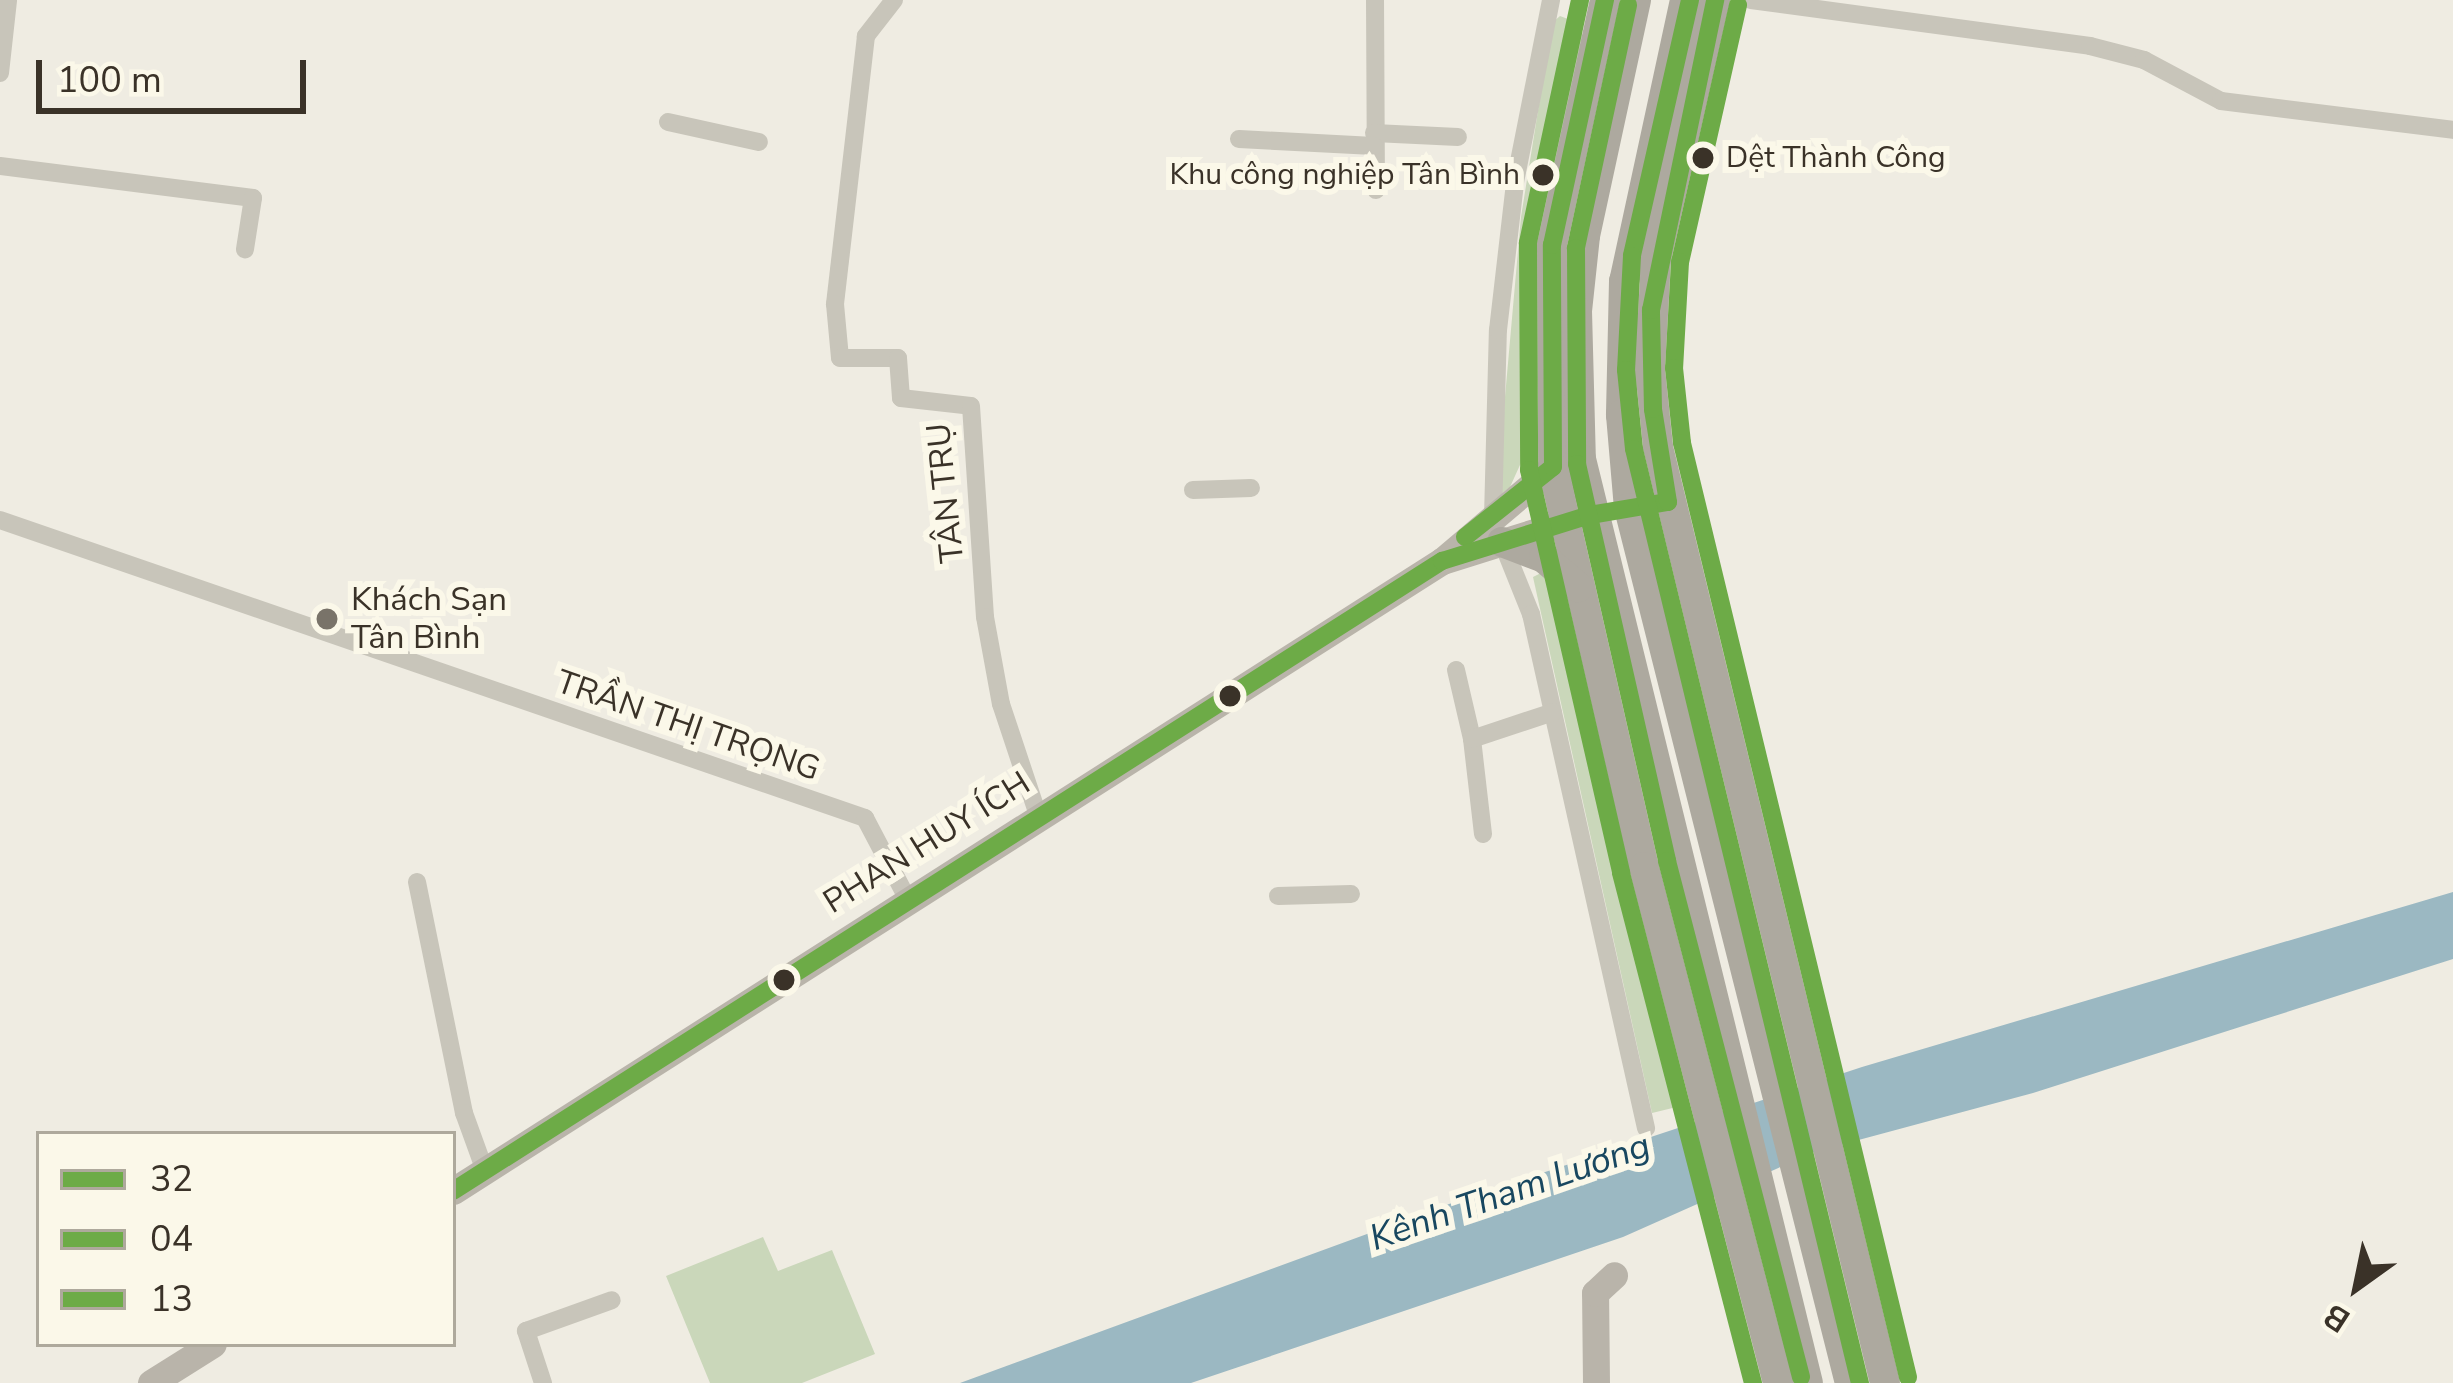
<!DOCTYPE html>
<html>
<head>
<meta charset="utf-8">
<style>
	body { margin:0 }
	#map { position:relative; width:2453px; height:1383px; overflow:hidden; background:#efece2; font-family:"Nunito Sans",sans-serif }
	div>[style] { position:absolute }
	.green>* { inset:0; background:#cad7ba }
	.water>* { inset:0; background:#9bb8c2 }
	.street>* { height:18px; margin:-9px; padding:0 9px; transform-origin:9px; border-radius:9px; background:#c8c5ba }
	.secondary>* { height:27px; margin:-13.5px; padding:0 13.5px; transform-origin:13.5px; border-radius:13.5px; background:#b9b4aa }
	.primary>* { height:30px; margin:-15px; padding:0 15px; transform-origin:15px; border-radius:15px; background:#ada99f }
	.bus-1>* { height:18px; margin:-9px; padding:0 9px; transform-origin:9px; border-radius:9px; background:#6dab47 }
	.bus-2>* { height:18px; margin:-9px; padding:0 9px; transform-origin:9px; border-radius:9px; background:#6dab47 }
	.bus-3>* { height:18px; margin:-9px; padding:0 9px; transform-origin:9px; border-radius:9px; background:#6dab47 }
	.dots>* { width:33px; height:33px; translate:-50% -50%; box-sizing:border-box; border:6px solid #fbf8e9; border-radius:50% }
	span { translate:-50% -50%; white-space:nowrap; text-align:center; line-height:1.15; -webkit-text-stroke:12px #fbf8e9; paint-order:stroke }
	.bus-label { font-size:30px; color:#3a3228 }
	.left { translate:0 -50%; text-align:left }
	.right { translate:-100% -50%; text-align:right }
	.street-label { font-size:33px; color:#3a3228 }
	.poi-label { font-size:33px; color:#3a3228 }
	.water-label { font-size:36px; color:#184760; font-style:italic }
	.legend { position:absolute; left:36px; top:1131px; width:420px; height:216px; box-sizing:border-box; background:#fbf8e9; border:3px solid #aea99c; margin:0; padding:15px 21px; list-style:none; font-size:36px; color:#3a3228 }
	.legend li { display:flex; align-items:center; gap:24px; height:60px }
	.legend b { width:60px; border:3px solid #aea99c }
	.north { position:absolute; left:2297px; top:1227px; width:120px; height:120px; -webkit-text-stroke:9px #fbf8e9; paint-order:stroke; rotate:213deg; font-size:33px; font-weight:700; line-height:48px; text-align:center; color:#3a3228 }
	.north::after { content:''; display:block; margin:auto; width:42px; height:54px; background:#3a3228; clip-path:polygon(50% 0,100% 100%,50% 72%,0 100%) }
	.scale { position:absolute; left:36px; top:60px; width:270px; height:54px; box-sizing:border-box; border:6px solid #3a3228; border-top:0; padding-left:15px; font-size:36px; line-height:42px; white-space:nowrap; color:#3a3228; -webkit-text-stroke:9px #fbf8e9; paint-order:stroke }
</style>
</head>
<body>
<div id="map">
	<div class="green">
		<i style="clip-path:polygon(1560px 16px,1581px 24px,1583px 40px,1546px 238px,1535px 432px,1510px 487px,1496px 498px,1521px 217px,1552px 23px)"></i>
		<i style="clip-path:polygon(1545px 571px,1569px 589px,1689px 1104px,1652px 1113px,1533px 577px)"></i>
		<i style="clip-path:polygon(763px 1237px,778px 1271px,832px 1250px,875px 1354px,802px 1383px,710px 1383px,666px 1276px)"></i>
	</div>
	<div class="water">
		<i style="clip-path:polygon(2453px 892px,2453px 959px,2033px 1093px,1814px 1152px,1623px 1237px,1191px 1383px,960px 1383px,1449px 1204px,1862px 1067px)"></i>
	</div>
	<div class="street">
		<i style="left:894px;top:0;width:46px;rotate:127.9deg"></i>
		<i style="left:866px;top:36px;width:270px;rotate:96.6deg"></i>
		<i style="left:835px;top:304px;width:54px;rotate:84.7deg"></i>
		<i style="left:840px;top:358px;width:58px"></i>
		<i style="left:898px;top:358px;width:40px;rotate:85.7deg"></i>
		<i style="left:901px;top:398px;width:70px;rotate:6.5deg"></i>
		<i style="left:971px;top:406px;width:211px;rotate:86.2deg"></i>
		<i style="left:985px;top:617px;width:88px;rotate:79.6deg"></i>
		<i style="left:1001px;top:704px;width:117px;rotate:71.6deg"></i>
		<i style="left:1375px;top:0;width:190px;rotate:89.7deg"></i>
		<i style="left:1751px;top:0;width:342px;rotate:7.7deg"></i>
		<i style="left:2090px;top:46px;width:56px;rotate:14.5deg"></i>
		<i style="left:2144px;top:60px;width:87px;rotate:28deg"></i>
		<i style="left:2221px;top:101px;width:234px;rotate:7.1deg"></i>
		<i style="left:0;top:73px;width:73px;rotate:-83.7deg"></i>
		<i style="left:668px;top:122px;width:93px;rotate:12.4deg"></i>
		<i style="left:1374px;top:133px;width:84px;rotate:2.7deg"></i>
		<i style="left:1239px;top:139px;width:135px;rotate:3deg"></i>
		<i style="left:0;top:166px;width:255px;rotate:7.2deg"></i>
		<i style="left:253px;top:198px;width:52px;rotate:98.9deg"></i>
		<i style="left:1193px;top:490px;width:58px;rotate:-2deg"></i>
		<i style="left:1493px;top:517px;width:187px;rotate:-88.5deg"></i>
		<i style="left:1498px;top:330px;width:149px;rotate:-83.4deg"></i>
		<i style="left:1515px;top:182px;width:186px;rotate:-78.8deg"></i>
		<i style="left:0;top:520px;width:915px;rotate:19.01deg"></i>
		<i style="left:865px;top:818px;width:88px;rotate:62.3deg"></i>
		<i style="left:1502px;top:542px;width:78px;rotate:68.1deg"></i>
		<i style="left:1531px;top:614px;width:527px;rotate:77.39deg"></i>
		<i style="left:1456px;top:670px;width:71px;rotate:76.9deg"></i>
		<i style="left:1483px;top:834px;width:96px;rotate:-96.6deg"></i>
		<i style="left:1472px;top:739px;width:85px;rotate:-18.4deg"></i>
		<i style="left:417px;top:882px;width:236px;rotate:78.5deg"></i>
		<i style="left:464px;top:1113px;width:62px;rotate:70.1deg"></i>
		<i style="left:1278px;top:896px;width:73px;rotate:-1.6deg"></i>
		<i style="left:543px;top:1383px;width:55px;rotate:-108.1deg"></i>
		<i style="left:526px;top:1331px;width:91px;rotate:-19.8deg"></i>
	</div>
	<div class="secondary">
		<i style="left:1442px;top:561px;width:127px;rotate:-17.4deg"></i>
		<i style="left:453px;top:1191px;width:1173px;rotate:-32.5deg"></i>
		<i style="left:1442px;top:561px;width:145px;rotate:-40.3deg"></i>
		<i style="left:151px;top:1383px;width:73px;rotate:-32.2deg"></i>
		<i style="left:1596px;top:1383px;width:90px;rotate:-90.6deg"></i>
		<i style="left:1595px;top:1293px;width:26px;rotate:-43deg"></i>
	</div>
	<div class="primary">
		<i style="left:1605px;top:0;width:251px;rotate:102.2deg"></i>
		<i style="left:1552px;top:245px;width:222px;rotate:89.7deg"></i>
		<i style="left:1553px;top:467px;width:410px;rotate:77.2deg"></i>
		<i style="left:1644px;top:867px;width:533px;rotate:75.44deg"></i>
		<i style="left:1636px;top:0;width:241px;rotate:102.2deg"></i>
		<i style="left:1585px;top:236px;width:75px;rotate:96.1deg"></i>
		<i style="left:1577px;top:311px;width:148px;rotate:88.5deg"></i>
		<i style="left:1581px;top:459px;width:951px;rotate:76.2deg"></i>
		<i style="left:1685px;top:0;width:288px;rotate:102.2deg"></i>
		<i style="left:1624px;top:281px;width:134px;rotate:91.3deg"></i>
		<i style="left:1621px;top:415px;width:93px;rotate:85.1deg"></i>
		<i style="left:1629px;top:508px;width:902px;rotate:75.83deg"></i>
		<i style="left:1715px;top:0;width:266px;rotate:102.8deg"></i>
		<i style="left:1656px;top:259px;width:110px;rotate:93.1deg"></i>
		<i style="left:1650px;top:369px;width:78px;rotate:84.1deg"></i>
		<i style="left:1658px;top:447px;width:963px;rotate:76.37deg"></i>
		<i style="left:1502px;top:542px;width:45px;rotate:20.9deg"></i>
		<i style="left:1544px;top:558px;width:45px;rotate:40.5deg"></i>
	</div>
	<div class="bus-1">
		<i style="left:1465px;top:537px;width:112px;rotate:-38.5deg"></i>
		<i style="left:1553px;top:467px;width:222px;rotate:-90.3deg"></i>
		<i style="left:1552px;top:245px;width:251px;rotate:-77.8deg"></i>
		<i style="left:453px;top:1191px;width:1173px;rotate:-32.5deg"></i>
		<i style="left:1442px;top:561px;width:155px;rotate:-17.3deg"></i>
		<i style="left:1590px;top:515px;width:79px;rotate:-9.5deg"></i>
		<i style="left:1668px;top:502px;width:94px;rotate:-99.2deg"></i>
		<i style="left:1653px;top:409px;width:99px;rotate:-91.2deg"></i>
		<i style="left:1651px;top:310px;width:317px;rotate:-78.3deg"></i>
	</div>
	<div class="bus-2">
		<i style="left:1580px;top:0;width:249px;rotate:102.1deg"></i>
		<i style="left:1528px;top:243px;width:227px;rotate:89.7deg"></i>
		<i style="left:1529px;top:470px;width:413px;rotate:77.1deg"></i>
		<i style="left:1621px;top:873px;width:527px;rotate:75.49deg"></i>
		<i style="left:1690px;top:0;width:262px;rotate:102.8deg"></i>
		<i style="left:1632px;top:256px;width:114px;rotate:93deg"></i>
		<i style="left:1626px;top:370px;width:79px;rotate:84.2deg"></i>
		<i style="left:1634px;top:449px;width:961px;rotate:76.4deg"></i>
	</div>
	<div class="bus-3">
		<i style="left:1628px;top:5px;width:249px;rotate:102.1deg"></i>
		<i style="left:1576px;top:248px;width:216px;rotate:89.7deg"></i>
		<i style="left:1577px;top:464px;width:407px;rotate:77.2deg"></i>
		<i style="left:1667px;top:861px;width:533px;rotate:75.44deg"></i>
		<i style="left:1738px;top:5px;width:263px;rotate:102.7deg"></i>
		<i style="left:1680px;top:262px;width:106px;rotate:93.2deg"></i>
		<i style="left:1674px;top:368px;width:75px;rotate:83.9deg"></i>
		<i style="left:1682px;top:443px;width:961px;rotate:76.4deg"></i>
	</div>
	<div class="dots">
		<i style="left:1703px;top:158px;background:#3a3228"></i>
		<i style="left:1543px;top:175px;background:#3a3228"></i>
		<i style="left:327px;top:619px;background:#797369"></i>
		<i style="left:1230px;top:696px;background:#3a3228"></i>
		<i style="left:784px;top:980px;background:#3a3228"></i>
	</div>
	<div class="bus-label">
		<span class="left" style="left:1726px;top:158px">Dệt Thành Công</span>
		<span class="right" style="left:1520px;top:175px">Khu công nghiệp Tân Bình</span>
	</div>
	<div class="street-label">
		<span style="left:946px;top:493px;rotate:-96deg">TÂN TRỤ</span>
		<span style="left:688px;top:726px;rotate:19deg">TRẦN THỊ TRỌNG</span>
		<span style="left:927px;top:843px;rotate:-32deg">PHAN HUY ÍCH</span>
	</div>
	<div class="poi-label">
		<span class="left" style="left:351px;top:619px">Khách Sạn<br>Tân Bình</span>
	</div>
	<div class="water-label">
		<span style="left:1510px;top:1192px;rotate:-19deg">Kênh Tham Lương</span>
	</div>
	<ul class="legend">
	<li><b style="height:15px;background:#6dab47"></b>32</li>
	<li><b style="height:15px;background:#6dab47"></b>04</li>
	<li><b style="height:15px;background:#6dab47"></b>13</li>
	</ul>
	<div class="north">B</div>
	<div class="scale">100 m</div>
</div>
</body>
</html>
